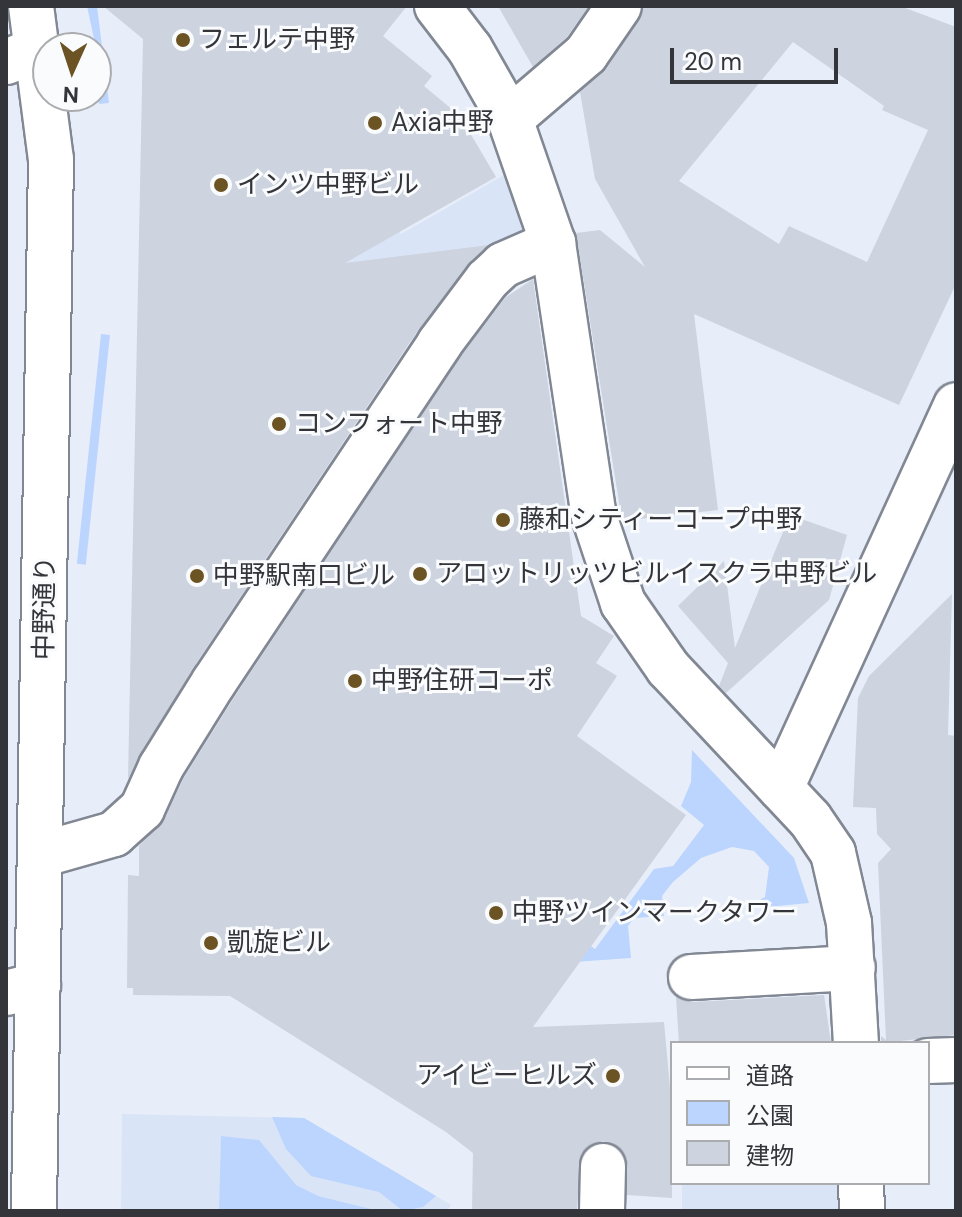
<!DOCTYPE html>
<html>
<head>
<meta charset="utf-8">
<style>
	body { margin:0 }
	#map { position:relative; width:962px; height:1217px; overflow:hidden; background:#e7eef9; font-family:"DM Sans","Noto Sans JP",sans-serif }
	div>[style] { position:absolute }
	.built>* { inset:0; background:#d9e4f6; transform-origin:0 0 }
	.green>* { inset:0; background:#bcd5fe; transform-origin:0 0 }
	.building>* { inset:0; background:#cdd3df }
	.roads { filter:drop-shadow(2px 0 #828893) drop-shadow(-2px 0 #828893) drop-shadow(0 2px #828893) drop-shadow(0 -2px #828893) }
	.minor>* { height:44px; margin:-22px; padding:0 22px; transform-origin:22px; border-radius:22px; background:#fff }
	.major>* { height:44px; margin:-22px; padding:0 22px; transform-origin:22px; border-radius:22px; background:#fff }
	.dots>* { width:22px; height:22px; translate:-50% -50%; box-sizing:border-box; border:4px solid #f9fbfd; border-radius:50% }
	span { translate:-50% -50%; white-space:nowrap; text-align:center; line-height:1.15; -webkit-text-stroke:6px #f9fbfd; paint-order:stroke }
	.poi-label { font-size:26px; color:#33353a }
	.left { translate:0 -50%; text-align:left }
	.right { translate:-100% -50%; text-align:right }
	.street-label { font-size:26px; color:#33353a }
	.frame { position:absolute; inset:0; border:8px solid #33353a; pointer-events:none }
	.legend { position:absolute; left:670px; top:1041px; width:260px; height:144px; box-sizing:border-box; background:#f9fbfd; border:2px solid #aaacaf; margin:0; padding:10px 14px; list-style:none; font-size:24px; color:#33353a }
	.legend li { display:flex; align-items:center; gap:16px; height:40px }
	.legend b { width:40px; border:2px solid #aaacaf }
	.north { position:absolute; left:32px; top:32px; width:80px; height:80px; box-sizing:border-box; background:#f9fbfd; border:2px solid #aaacaf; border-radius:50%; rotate:183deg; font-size:22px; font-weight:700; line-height:32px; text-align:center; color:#33353a }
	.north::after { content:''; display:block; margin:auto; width:28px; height:36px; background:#6c5324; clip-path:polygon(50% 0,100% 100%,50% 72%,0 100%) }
	.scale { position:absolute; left:670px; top:48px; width:168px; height:36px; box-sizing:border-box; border:4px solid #33353a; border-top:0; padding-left:10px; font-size:24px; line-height:28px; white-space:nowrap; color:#33353a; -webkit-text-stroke:6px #f9fbfd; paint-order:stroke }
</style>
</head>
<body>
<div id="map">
	<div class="built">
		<i style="clip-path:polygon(504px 175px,525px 238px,420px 347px,319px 265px,374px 201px,401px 234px)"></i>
		<i style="clip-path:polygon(122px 1114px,304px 1118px,451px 1205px,447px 1211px,121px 1211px)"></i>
		<i style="left:682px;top:1183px;width:159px;height:28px"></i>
	</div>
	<div class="green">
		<i style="clip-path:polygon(87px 6px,97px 6px,109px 103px,99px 104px,96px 48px)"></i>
		<i style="left:101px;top:334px;width:9px;height:231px;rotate:6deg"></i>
		<i style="clip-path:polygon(692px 750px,794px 858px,809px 903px,745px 909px,765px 897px,769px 867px,754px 851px,732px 847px,701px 858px,673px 882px,662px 896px,664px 916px,634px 918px,628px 926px,631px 958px,574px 962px,567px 929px,595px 949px,654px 869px,673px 866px,704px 825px,681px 806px,691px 782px)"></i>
		<i style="clip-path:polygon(272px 1117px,304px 1118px,436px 1196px,423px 1207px,403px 1211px,379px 1192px,311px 1176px,286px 1149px)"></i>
		<i style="clip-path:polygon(221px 1136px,259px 1140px,296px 1185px,318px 1196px,379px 1211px,219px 1211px)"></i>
	</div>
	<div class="building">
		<i style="clip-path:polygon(103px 6px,407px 6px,383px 36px,432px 76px,424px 86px,460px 116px,496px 177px,345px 263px,489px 245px,418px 330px,193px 668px,128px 779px,143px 39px)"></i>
		<i style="clip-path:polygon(498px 6px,589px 6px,567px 37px,533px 67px)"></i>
		<i style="clip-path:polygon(evenodd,644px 6px,900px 6px,956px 27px,956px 284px,899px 405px,694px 314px,718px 510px,622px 521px,576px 233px,600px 230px,645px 267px,595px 179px,580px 92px,607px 68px,644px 6px,793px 42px,884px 106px,882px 110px,928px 130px,867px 262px,789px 226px,779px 244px,679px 181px,793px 42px)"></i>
		<i style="clip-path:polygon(533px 279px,581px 616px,614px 636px,596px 663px,617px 676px,577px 736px,686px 815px,533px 1027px,664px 1022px,672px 1110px,672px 1198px,627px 1195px,625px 1155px,603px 1141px,581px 1154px,577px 1211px,472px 1211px,473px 1153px,446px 1132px,230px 996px,133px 995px,133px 988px,127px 988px,128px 875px,139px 876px,139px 846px,164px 820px,183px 779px,235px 696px,459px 358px,506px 297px)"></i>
		<i style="clip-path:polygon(790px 515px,847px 535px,829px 600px,726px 693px,719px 686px,728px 663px,678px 606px,724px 561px,735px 648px)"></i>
		<i style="clip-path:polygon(952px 594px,948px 735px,956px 736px,956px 1035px,881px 1043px,881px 1036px,886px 1040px,878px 863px,891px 849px,877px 834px,876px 808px,853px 807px,858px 698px,869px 676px)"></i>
		<i style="clip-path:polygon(824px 995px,831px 1043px,679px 1043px,676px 997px,692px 1002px)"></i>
	</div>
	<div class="roads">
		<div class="minor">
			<i style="left:437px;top:6px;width:54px;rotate:52.5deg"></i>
			<i style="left:470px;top:49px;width:81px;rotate:60.3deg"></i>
			<i style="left:510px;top:119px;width:131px;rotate:70.9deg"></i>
			<i style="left:553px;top:243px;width:276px;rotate:81.5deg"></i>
			<i style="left:594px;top:516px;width:92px;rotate:71.6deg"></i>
			<i style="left:623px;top:603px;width:79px;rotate:55.3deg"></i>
			<i style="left:668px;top:668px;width:207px;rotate:46.8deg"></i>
			<i style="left:810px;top:819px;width:41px;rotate:55.9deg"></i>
			<i style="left:833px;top:853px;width:72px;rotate:77.1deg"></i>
			<i style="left:849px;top:923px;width:120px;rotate:86.7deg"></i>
			<i style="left:6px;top:62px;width:35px;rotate:-22deg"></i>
			<i style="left:510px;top:119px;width:100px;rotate:-40.5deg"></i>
			<i style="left:586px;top:54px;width:58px;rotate:-55.5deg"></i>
			<i style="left:781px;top:788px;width:421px;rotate:-65.4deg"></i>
			<i style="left:40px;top:855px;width:77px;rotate:-15.8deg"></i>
			<i style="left:114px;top:834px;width:38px;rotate:-42deg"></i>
			<i style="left:142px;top:809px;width:46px;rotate:-65.7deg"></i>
			<i style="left:161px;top:767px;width:100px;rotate:-58.1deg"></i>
			<i style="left:214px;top:682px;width:406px;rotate:-56.3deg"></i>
			<i style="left:439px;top:344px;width:80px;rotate:-53.1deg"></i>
			<i style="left:487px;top:280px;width:22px;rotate:-43deg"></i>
			<i style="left:503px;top:265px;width:55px;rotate:-23.7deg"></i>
			<i style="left:691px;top:977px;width:162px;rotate:-3.2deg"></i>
			<i style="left:6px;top:993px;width:33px;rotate:-14deg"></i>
			<i style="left:928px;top:1061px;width:28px;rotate:-2deg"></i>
			<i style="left:861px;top:1183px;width:28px;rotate:88deg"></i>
			<i style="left:602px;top:1211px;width:45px;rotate:-88.7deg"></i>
		</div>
		<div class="major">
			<i style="left:31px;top:6px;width:154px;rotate:82.6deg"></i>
			<i style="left:51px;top:159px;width:1052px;rotate:90.93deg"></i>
		</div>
	</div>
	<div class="dots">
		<i style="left:183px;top:40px;background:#6c5324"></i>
		<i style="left:375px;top:123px;background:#6c5324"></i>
		<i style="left:221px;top:185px;background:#6c5324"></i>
		<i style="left:279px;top:424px;background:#6c5324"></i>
		<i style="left:503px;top:520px;background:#6c5324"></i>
		<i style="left:420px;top:574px;background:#6c5324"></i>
		<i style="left:197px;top:576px;background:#6c5324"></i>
		<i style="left:355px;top:681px;background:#6c5324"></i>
		<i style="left:496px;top:913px;background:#6c5324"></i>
		<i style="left:211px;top:943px;background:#6c5324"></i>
		<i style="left:613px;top:1076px;background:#6c5324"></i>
	</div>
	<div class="poi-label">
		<span class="left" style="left:199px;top:40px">フェルテ中野</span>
		<span class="left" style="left:391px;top:123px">Axia中野</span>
		<span class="left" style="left:237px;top:185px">インツ中野ビル</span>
		<span class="left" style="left:295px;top:424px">コンフォート中野</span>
		<span class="left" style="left:519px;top:520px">藤和シティーコープ中野</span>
		<span class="left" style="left:436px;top:574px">アロットリッツビルイスクラ中野ビル</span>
		<span class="left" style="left:213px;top:576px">中野駅南口ビル</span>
		<span class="left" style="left:371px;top:681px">中野住研コーポ</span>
		<span class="left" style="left:512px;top:913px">中野ツインマークタワー</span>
		<span class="left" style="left:227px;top:943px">凱旋ビル</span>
		<span class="right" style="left:597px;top:1076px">アイビーヒルズ</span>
	</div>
	<div class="street-label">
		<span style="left:45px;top:608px;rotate:-89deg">中野通り</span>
	</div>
	<div class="frame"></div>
	<ul class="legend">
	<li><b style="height:10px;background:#fff"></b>道路</li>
	<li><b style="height:22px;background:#bcd5fe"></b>公園</li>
	<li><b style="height:22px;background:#cdd3df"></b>建物</li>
	</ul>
	<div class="north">N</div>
	<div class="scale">20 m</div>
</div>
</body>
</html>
